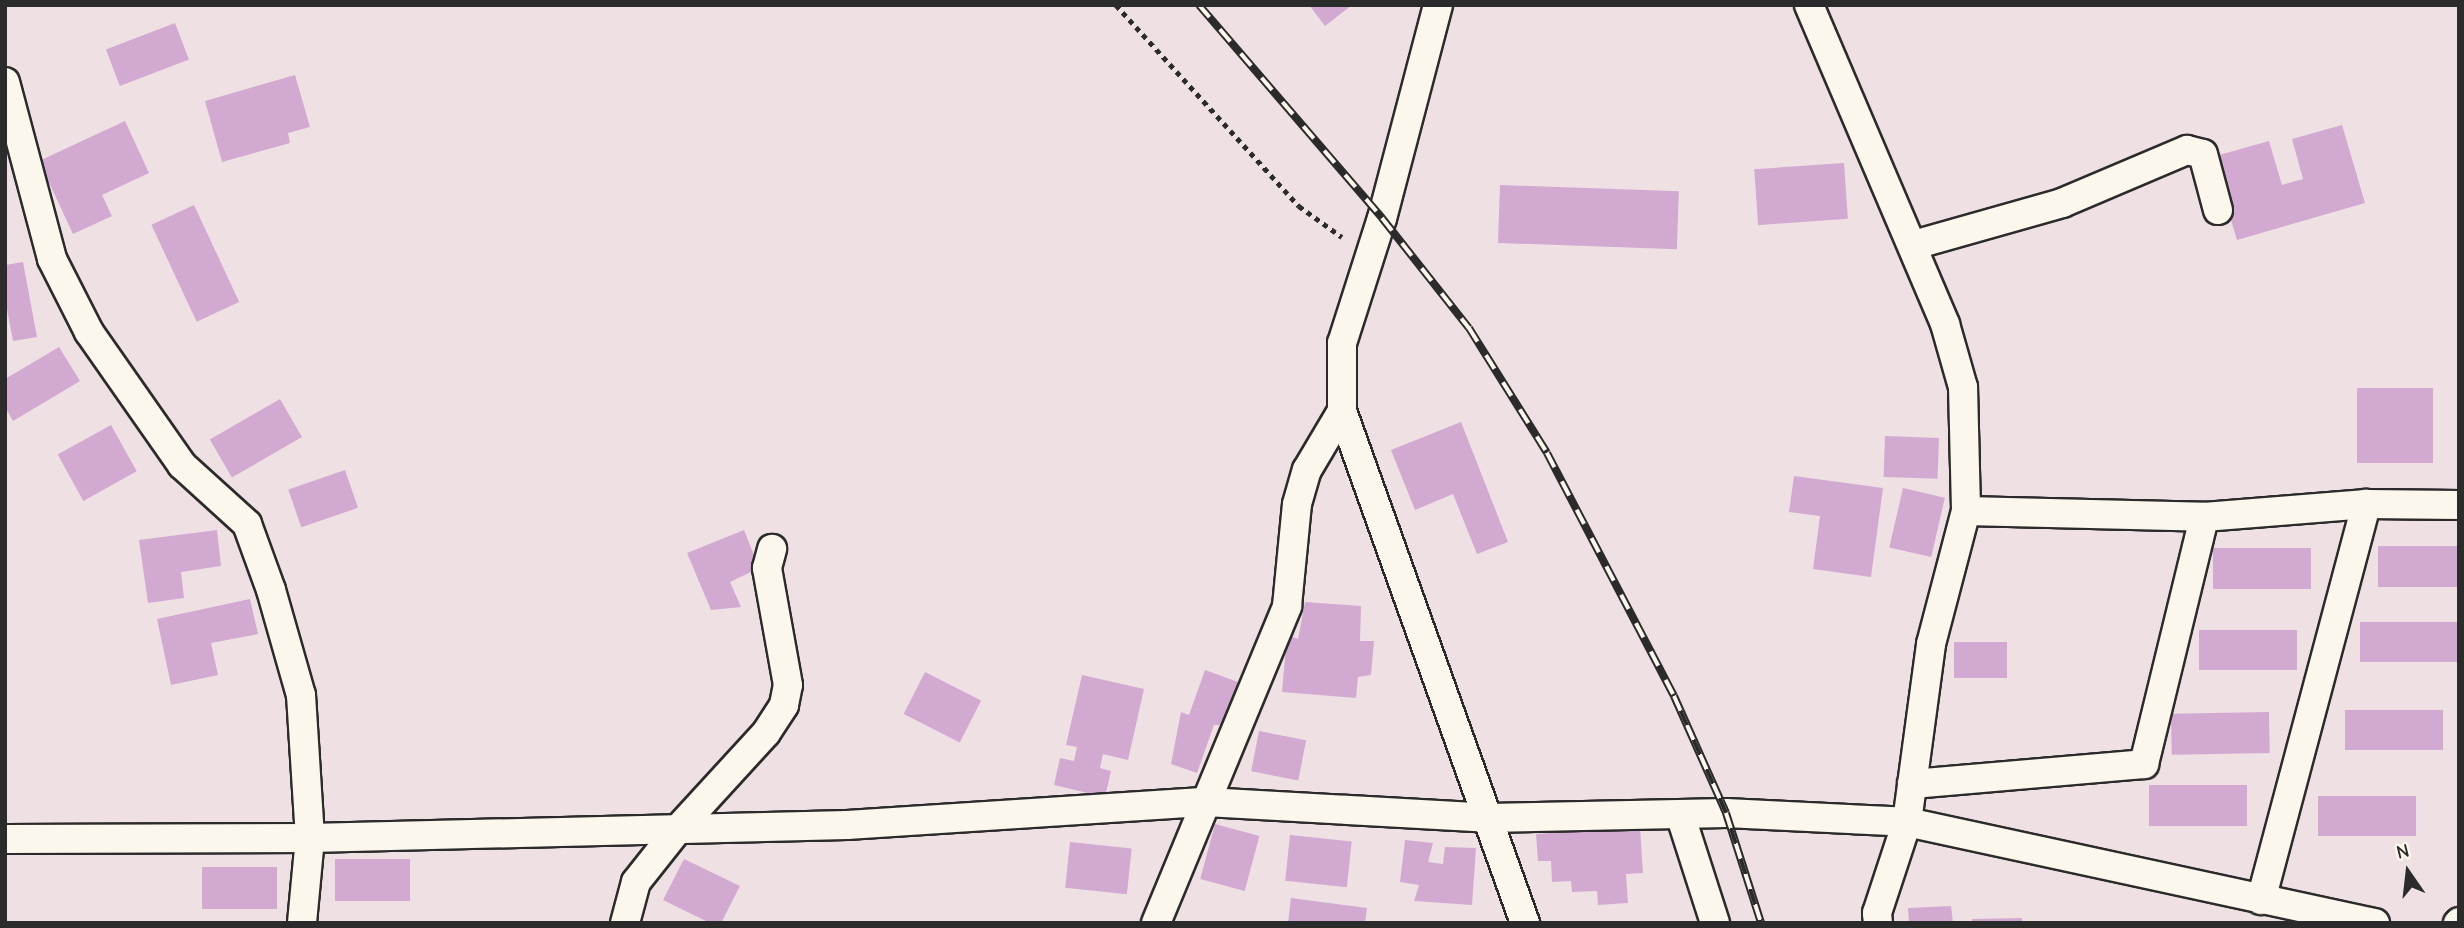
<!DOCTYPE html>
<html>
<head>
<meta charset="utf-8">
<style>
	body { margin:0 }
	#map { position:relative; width:2464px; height:928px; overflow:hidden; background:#efe0e4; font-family:"Comic Neue",sans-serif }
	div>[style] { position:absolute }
	.building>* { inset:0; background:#d2aad1; transform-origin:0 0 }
	.path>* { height:4.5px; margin-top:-2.25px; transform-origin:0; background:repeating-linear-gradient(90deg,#2b2b2b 0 5px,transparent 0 10px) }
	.roads { filter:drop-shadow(2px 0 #2b2b2b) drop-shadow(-2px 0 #2b2b2b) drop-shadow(0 2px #2b2b2b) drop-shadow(0 -2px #2b2b2b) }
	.street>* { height:28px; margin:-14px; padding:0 14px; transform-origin:14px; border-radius:14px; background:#fbf7ec }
	.rail>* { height:8px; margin-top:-4px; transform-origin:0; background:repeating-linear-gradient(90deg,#fbf7ec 0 16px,#2b2b2b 0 32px); box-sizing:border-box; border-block:2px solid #2b2b2b }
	span { translate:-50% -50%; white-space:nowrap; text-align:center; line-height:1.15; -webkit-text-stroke:6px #fbf7ec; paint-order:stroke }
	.frame { position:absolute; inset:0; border:7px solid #2b2b2b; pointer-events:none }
	.north { position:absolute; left:2373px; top:837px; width:70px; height:70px; -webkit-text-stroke:5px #fbf7ec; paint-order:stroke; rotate:346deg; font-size:19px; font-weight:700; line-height:28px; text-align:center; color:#2b2b2b }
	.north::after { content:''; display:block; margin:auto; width:24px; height:32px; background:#2b2b2b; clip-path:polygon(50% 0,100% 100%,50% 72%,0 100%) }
</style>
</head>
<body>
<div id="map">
	<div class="building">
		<i style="clip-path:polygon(1309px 5px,1352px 5px,1325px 26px)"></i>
		<i style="left:175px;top:23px;width:39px;height:74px;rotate:69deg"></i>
		<i style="clip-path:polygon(295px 75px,310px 127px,288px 133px,290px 143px,222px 162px,205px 101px)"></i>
		<i style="clip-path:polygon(125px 121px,149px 173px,102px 195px,112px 216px,73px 234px,39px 161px)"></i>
		<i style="clip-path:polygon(2342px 125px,2365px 203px,2237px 240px,2212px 157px,2269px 141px,2282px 185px,2303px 179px,2292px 139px)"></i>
		<i style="left:1844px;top:163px;width:56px;height:90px;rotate:86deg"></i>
		<i style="left:1500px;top:185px;width:179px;height:58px;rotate:2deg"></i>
		<i style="left:194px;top:205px;width:107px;height:47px;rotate:65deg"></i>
		<i style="clip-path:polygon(23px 262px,37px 337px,13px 341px,5px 299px,5px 265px)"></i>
		<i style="clip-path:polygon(59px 347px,80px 381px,13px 421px,5px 407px,5px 379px)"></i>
		<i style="left:2357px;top:388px;width:76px;height:75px"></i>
		<i style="left:280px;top:399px;width:44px;height:81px;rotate:60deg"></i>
		<i style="clip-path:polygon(1461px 422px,1508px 542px,1477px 554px,1453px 494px,1415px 510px,1391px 450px)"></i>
		<i style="left:111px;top:425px;width:53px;height:61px;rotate:61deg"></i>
		<i style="left:1885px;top:436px;width:54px;height:41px;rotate:2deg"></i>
		<i style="left:345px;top:470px;width:40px;height:60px;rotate:71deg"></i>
		<i style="clip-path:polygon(1794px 476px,1883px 488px,1871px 577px,1813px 569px,1820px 516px,1789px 512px)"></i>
		<i style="left:1903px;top:488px;width:43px;height:61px;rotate:13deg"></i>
		<i style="clip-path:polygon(217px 530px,221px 566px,181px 572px,184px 598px,148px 603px,139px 540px)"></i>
		<i style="clip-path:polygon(744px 530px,759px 568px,730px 582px,741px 607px,711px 610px,687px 553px)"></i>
		<i style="left:2459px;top:546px;width:41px;height:81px;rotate:90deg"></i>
		<i style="left:2311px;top:548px;width:41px;height:98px;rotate:90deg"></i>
		<i style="clip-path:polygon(250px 599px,258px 634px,211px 643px,218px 675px,171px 685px,157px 619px)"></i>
		<i style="clip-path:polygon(1305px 602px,1361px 606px,1360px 641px,1374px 641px,1371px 675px,1358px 677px,1356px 698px,1282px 692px,1287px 635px,1298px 639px)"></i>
		<i style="left:2457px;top:622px;width:40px;height:97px;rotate:90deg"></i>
		<i style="left:2297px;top:630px;width:40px;height:98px;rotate:90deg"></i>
		<i style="left:1954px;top:642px;width:53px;height:36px"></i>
		<i style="clip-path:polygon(1205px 670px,1238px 682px,1223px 725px,1214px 725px,1197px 773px,1171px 764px,1181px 712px,1189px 715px)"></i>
		<i style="left:925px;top:672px;width:63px;height:47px;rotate:27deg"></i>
		<i style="clip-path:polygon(1082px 675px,1144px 689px,1128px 760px,1103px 754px,1100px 768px,1111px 771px,1105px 797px,1054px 785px,1060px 758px,1074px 761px,1077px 747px,1066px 745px)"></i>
		<i style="left:2443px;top:710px;width:40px;height:98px;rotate:90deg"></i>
		<i style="left:2269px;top:712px;width:41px;height:98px;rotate:89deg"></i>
		<i style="left:1259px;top:731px;width:48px;height:41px;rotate:11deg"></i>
		<i style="left:2247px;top:785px;width:41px;height:98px;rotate:90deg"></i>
		<i style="left:2416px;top:796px;width:40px;height:98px;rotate:90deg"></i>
		<i style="left:1215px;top:824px;width:46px;height:57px;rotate:15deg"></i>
		<i style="clip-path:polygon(1640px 827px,1643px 873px,1626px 874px,1628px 903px,1598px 905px,1597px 891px,1572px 892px,1571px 881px,1552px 882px,1551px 861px,1538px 861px,1536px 834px)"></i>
		<i style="left:1290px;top:835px;width:62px;height:46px;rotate:6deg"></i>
		<i style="clip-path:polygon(1405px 840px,1433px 843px,1428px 862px,1443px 864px,1445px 847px,1476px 848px,1472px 905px,1414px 901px,1419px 885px,1400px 882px)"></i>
		<i style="left:1070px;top:842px;width:62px;height:46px;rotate:6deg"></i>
		<i style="left:335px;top:859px;width:75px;height:42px"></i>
		<i style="clip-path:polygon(684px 859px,740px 886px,721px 923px,710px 923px,663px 900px)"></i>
		<i style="left:277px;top:867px;width:42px;height:75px;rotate:90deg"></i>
		<i style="clip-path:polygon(1291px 898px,1367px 908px,1365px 923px,1288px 923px)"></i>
		<i style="clip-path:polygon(1951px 906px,1953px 923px,1909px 923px,1908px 908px)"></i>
		<i style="clip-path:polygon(2022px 918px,2022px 923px,1972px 923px,1972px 919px)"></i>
	</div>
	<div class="path">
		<i style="left:1116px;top:5px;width:272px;rotate:47.7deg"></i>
		<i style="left:1299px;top:206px;width:53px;rotate:35.8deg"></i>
	</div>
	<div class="roads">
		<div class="street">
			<i style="left:1438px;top:5px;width:220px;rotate:104.7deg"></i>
			<i style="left:1382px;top:218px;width:131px;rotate:107.7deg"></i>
			<i style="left:1342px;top:343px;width:68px;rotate:90deg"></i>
			<i style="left:1342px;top:411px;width:544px;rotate:70.33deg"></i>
			<i style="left:1809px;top:5px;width:347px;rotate:66.9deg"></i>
			<i style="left:1945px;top:324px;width:66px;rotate:74.1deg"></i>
			<i style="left:1963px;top:387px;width:124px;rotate:88.6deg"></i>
			<i style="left:5px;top:82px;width:183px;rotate:75.1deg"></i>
			<i style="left:52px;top:259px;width:82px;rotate:63.1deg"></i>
			<i style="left:89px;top:332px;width:162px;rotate:55deg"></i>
			<i style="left:182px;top:465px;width:88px;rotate:42.2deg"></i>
			<i style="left:247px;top:524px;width:70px;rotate:70deg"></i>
			<i style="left:271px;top:590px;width:109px;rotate:74.1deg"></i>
			<i style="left:301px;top:695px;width:143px;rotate:86.4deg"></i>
			<i style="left:310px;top:838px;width:85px;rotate:95.4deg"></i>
			<i style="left:1914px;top:245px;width:154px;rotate:-15.8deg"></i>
			<i style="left:2062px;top:203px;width:136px;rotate:-23deg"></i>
			<i style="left:2187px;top:150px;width:16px;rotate:14deg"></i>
			<i style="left:2203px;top:154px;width:58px;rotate:75deg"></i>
			<i style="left:1912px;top:784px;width:233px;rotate:-4.9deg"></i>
			<i style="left:2144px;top:764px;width:254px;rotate:-76.3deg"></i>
			<i style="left:1681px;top:817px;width:111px;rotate:72.2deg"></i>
			<i style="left:5px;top:839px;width:305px;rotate:-0.2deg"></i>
			<i style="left:310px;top:838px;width:537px;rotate:-1.39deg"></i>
			<i style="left:847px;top:825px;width:360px;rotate:-3.7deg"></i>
			<i style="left:1206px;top:802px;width:282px;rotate:3.2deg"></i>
			<i style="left:1488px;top:818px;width:238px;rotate:-1.2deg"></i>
			<i style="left:1726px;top:813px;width:181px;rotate:2.8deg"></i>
			<i style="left:1907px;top:822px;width:479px;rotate:12.2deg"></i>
			<i style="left:2261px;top:900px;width:410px;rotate:-75.1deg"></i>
			<i style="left:625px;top:923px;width:42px;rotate:-75deg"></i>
			<i style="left:636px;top:882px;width:68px;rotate:-51.6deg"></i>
			<i style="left:678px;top:829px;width:130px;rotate:-47.5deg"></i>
			<i style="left:766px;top:733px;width:33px;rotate:-57deg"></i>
			<i style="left:784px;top:705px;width:20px;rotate:-79deg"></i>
			<i style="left:788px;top:685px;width:119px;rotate:-100.2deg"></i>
			<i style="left:767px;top:568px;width:20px;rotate:-75deg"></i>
			<i style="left:1156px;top:923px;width:343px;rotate:-67.5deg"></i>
			<i style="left:1287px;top:606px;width:102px;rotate:-84.4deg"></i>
			<i style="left:1297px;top:504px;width:35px;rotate:-74deg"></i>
			<i style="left:1307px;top:470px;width:69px;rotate:-59.3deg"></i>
			<i style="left:1878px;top:923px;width:10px;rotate:-96deg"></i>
			<i style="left:1877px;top:913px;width:96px;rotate:-71.8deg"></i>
			<i style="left:1907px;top:822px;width:180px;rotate:-82.3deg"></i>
			<i style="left:1931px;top:644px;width:138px;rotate:-75.3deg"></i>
			<i style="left:1966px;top:511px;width:238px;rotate:1.4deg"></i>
			<i style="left:2204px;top:517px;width:163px;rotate:-4.6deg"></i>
			<i style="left:2366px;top:504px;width:93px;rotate:0.6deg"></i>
			<i style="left:2458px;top:923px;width:1px;rotate:-45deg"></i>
		</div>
	</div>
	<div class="rail">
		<i style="left:1199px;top:5px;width:281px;rotate:49.3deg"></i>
		<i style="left:1382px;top:218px;width:140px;rotate:51.7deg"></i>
		<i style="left:1469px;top:328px;width:147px;rotate:58deg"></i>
		<i style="left:1547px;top:453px;width:274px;rotate:62.4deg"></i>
		<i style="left:1674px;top:696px;width:128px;rotate:66deg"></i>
		<i style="left:1726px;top:813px;width:115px;rotate:72.3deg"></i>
	</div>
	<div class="frame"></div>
	<div class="north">N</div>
</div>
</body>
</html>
